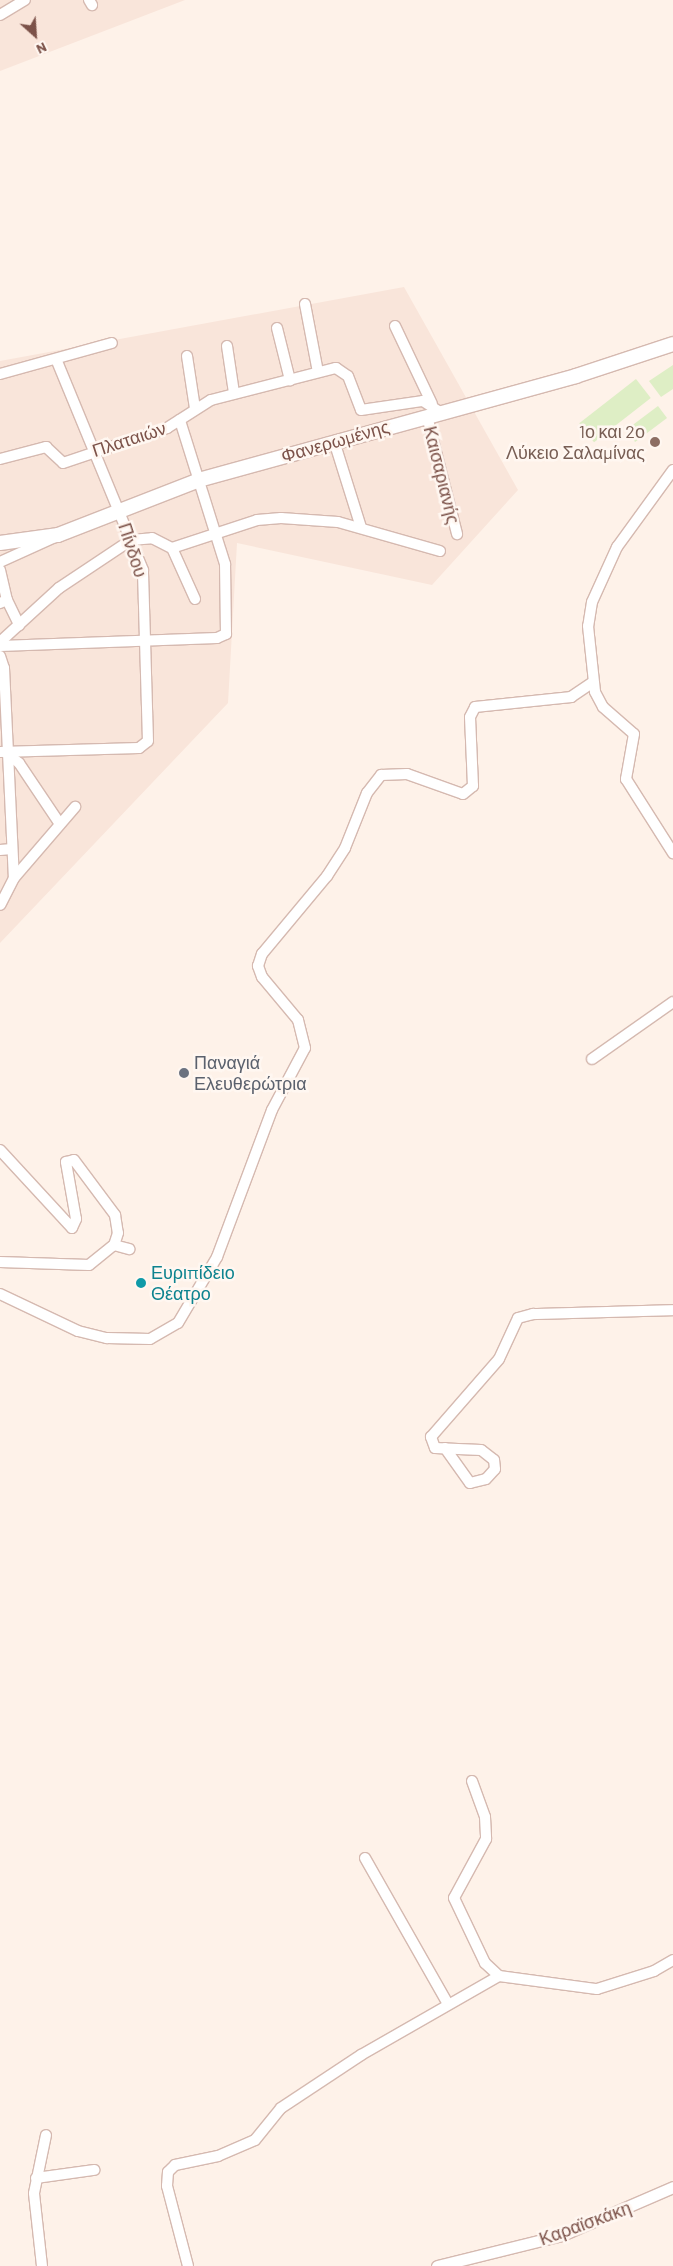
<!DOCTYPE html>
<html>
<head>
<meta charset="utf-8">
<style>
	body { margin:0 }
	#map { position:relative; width:673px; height:2266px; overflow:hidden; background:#fef2e9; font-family:Barlow,sans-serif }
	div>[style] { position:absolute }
	.residential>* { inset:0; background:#f9e5da }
	.green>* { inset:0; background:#deeec5; transform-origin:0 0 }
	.roads { filter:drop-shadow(1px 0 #d5b9b0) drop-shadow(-1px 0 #d5b9b0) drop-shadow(0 1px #d5b9b0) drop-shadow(0 -1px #d5b9b0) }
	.minor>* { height:10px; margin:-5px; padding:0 5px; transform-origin:5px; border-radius:5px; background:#fff }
	.tertiary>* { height:11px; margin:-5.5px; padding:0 5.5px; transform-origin:5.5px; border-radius:5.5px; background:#fff }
	.secondary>* { height:14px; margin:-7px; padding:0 7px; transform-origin:7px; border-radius:7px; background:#fff }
	.dots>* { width:14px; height:14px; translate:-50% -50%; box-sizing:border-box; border:2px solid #fff7f1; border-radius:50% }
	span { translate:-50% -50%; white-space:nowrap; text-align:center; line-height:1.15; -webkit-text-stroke:5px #fff7f1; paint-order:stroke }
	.education-label { font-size:18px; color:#785e54 }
	.right { translate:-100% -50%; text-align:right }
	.street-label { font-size:18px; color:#7c5249 }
	.worship-label { font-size:18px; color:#5b616d }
	.left { translate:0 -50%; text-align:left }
	.culture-label { font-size:18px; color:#0d838f }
	.north { position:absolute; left:10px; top:10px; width:50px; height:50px; -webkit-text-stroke:4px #fff7f1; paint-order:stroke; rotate:154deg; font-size:14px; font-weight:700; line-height:20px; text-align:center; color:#7c5249 }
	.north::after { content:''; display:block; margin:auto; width:18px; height:22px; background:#7c5249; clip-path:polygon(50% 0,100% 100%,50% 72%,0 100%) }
</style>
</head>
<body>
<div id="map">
	<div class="residential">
		<i style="clip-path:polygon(0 0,185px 0,0 71px)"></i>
		<i style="clip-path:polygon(404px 287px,518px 490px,432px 585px,237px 543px,228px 703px,0 943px,0 361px)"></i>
	</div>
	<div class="green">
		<i style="clip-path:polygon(673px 365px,673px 389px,661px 397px,649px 381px)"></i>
		<i style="left:636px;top:379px;width:24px;height:72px;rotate:52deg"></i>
		<i style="left:658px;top:406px;width:15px;height:40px;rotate:53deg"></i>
	</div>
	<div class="roads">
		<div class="minor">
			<i style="left:89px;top:0;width:6px;rotate:59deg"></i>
			<i style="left:0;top:15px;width:29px;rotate:-31deg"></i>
			<i style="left:305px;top:304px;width:69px;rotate:79.2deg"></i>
			<i style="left:395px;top:326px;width:86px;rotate:64.6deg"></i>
			<i style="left:277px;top:328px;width:54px;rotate:76deg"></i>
			<i style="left:227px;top:346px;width:48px;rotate:81.5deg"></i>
			<i style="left:187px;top:356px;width:53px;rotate:81.3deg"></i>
			<i style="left:0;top:374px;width:116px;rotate:-15.5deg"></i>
			<i style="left:427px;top:416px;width:122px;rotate:75.7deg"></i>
			<i style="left:334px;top:441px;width:90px;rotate:72.6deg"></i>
			<i style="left:0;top:459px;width:48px;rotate:-14.6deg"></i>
			<i style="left:46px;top:447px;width:23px;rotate:43deg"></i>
			<i style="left:63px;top:463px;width:110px;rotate:-18.6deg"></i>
			<i style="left:167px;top:428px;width:52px;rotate:-32.5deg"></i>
			<i style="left:211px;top:400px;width:129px;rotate:-14.4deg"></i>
			<i style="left:336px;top:368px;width:14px;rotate:34deg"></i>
			<i style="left:348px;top:376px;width:36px;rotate:69deg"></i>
			<i style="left:361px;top:410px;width:63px;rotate:-8.3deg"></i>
			<i style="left:423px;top:401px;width:20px;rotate:33deg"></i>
			<i style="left:673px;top:470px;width:95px;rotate:126deg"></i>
			<i style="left:617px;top:547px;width:60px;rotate:114.4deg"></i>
			<i style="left:592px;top:602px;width:24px;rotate:99deg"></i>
			<i style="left:588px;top:626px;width:66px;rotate:83.9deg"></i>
			<i style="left:595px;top:692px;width:17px;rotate:62deg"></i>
			<i style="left:603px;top:707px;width:41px;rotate:41.1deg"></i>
			<i style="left:634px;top:734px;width:46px;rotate:100.1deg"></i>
			<i style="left:626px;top:779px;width:88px;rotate:57.6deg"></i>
			<i style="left:172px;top:548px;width:89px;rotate:-18.2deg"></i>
			<i style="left:257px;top:520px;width:24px;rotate:-5deg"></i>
			<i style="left:281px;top:518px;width:57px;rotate:4deg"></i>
			<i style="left:338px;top:522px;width:106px;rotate:15.9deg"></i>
			<i style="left:0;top:562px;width:60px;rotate:-24.4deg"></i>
			<i style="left:0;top:570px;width:31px;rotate:77deg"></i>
			<i style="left:7px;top:600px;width:8px;rotate:157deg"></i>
			<i style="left:7px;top:600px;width:28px;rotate:64deg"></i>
			<i style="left:0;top:642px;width:80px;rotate:-42.5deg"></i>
			<i style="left:59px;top:588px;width:87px;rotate:-33.7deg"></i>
			<i style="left:131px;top:540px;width:21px;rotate:-5deg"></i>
			<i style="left:152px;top:538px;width:22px;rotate:27deg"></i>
			<i style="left:172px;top:548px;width:56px;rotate:65.7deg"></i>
			<i style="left:0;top:646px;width:217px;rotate:-2.1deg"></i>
			<i style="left:217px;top:638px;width:10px;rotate:-24deg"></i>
			<i style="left:226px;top:634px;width:70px;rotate:-90.8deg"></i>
			<i style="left:225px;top:564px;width:151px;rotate:-107.4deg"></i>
			<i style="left:0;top:656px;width:13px;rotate:72deg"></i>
			<i style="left:4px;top:668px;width:210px;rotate:87.3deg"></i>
			<i style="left:14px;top:878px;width:30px;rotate:117deg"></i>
			<i style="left:0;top:752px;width:139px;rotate:-1.6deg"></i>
			<i style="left:139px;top:748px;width:11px;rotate:-38deg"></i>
			<i style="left:148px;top:741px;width:171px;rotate:-91.7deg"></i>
			<i style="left:143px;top:570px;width:226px;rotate:-112.4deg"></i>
			<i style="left:5px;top:752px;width:18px;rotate:38deg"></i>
			<i style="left:19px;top:763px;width:73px;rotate:56.1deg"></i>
			<i style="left:0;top:850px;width:12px;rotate:-5deg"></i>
			<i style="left:14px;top:878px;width:94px;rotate:-49.3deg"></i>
			<i style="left:592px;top:1059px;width:99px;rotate:-35.1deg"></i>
			<i style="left:0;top:1150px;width:106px;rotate:47.3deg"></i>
			<i style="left:72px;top:1228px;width:10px;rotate:-66deg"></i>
			<i style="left:76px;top:1219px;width:58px;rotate:-100deg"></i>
			<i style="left:66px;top:1162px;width:8px;rotate:-14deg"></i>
			<i style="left:74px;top:1160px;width:69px;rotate:53.3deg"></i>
			<i style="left:115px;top:1215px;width:18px;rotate:81deg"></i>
			<i style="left:118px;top:1233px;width:13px;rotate:108deg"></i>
			<i style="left:0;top:1262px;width:89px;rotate:1.9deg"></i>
			<i style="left:89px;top:1265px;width:32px;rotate:-39deg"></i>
			<i style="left:114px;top:1245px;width:16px;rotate:15deg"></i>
			<i style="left:0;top:1294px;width:86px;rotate:25.4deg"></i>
			<i style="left:78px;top:1331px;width:30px;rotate:14deg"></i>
			<i style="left:107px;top:1338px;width:43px;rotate:1.3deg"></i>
			<i style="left:150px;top:1339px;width:32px;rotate:-30deg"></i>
			<i style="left:178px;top:1323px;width:77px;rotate:-59.4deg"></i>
			<i style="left:217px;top:1257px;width:157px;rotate:-69.5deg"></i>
			<i style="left:272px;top:1110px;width:70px;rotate:-62deg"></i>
			<i style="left:305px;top:1048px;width:29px;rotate:-104deg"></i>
			<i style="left:298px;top:1020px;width:56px;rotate:-129.9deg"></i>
			<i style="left:262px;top:977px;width:12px;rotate:-110deg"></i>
			<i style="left:258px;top:966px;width:13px;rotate:-72deg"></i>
			<i style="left:262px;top:954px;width:102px;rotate:-50.2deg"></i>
			<i style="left:327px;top:876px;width:33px;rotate:-57deg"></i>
			<i style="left:345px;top:848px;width:59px;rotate:-68.2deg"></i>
			<i style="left:367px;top:793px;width:23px;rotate:-52deg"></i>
			<i style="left:381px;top:775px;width:26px;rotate:-2deg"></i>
			<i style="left:407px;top:774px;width:59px;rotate:19.7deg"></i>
			<i style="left:463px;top:794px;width:13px;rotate:-39deg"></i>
			<i style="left:473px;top:786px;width:69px;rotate:-92.5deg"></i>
			<i style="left:470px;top:717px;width:11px;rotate:-63deg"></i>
			<i style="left:475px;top:707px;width:97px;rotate:-5.9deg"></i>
			<i style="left:571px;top:697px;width:25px;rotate:-34deg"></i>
			<i style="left:445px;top:1448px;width:43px;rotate:54.5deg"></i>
			<i style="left:470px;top:1483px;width:16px;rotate:-14deg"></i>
			<i style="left:486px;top:1479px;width:13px;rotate:-48deg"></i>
			<i style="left:495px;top:1469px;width:9px;rotate:-96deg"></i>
			<i style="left:494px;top:1460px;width:16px;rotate:-142deg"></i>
			<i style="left:481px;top:1450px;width:46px;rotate:-177.5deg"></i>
			<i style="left:435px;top:1448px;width:12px;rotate:-110deg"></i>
			<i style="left:431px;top:1437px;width:103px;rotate:-48.9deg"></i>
			<i style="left:499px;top:1359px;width:45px;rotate:-65.1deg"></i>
			<i style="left:518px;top:1318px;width:16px;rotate:-15deg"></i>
			<i style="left:533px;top:1314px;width:140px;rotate:-1.6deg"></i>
			<i style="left:472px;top:1781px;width:38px;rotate:70deg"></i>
			<i style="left:485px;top:1817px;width:22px;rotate:87deg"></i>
			<i style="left:486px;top:1839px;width:67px;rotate:118.5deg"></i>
			<i style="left:454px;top:1898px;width:72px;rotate:64.5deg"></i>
			<i style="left:485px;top:1963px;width:19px;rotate:43deg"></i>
			<i style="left:365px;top:1858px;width:168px;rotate:60.4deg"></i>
			<i style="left:36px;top:2178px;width:59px;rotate:-7.9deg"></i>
			<i style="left:42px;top:2266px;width:73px;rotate:-96.3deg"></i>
			<i style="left:34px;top:2193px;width:59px;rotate:-78.3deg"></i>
			<i style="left:188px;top:2266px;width:83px;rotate:-104.7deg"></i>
			<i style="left:167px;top:2186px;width:14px;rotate:-86deg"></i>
			<i style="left:168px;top:2172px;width:10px;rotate:-45deg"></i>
			<i style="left:175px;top:2165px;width:44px;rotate:-11.8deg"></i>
			<i style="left:218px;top:2156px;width:40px;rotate:-23.4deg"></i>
			<i style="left:255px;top:2140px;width:41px;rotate:-50.9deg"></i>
			<i style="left:281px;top:2108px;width:96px;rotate:-33.5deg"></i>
			<i style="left:361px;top:2055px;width:159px;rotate:-29.8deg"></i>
			<i style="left:499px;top:1976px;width:99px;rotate:7.6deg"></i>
			<i style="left:597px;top:1989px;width:60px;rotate:-17.5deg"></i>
			<i style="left:654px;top:1971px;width:22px;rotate:-30deg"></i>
		</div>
		<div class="tertiary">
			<i style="left:437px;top:2266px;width:129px;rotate:-13.9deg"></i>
			<i style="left:562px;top:2235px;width:121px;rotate:-23.4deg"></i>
		</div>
		<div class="secondary">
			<i style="left:0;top:543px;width:59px;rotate:-7.9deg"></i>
			<i style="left:58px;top:535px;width:151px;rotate:-21.3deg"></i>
			<i style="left:199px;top:480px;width:391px;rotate:-15.4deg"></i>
			<i style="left:576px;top:376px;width:102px;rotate:-18.3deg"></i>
		</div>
	</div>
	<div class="dots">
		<i style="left:655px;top:442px;background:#8d6e63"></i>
		<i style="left:184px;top:1073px;background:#6b7280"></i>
		<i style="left:141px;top:1283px;background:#0f9aa8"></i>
	</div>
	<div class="education-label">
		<span class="right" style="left:645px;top:442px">1ο και 2ο<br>Λύκειο Σαλαμίνας</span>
	</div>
	<div class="street-label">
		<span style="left:129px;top:439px;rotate:-18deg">Πλαταιών</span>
		<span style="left:335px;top:441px;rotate:-16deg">Φανερωμένης</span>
		<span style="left:442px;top:475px;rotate:76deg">Καισαριανής</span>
		<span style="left:133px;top:550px;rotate:72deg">Πίνδου</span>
		<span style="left:585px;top:2223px;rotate:-20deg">Καραϊσκάκη</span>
	</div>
	<div class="worship-label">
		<span class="left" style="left:194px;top:1073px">Παναγιά<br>Ελευθερώτρια</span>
	</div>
	<div class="culture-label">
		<span class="left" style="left:151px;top:1283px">Ευριπίδειο<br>Θέατρο</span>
	</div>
	<div class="north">N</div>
</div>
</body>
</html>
